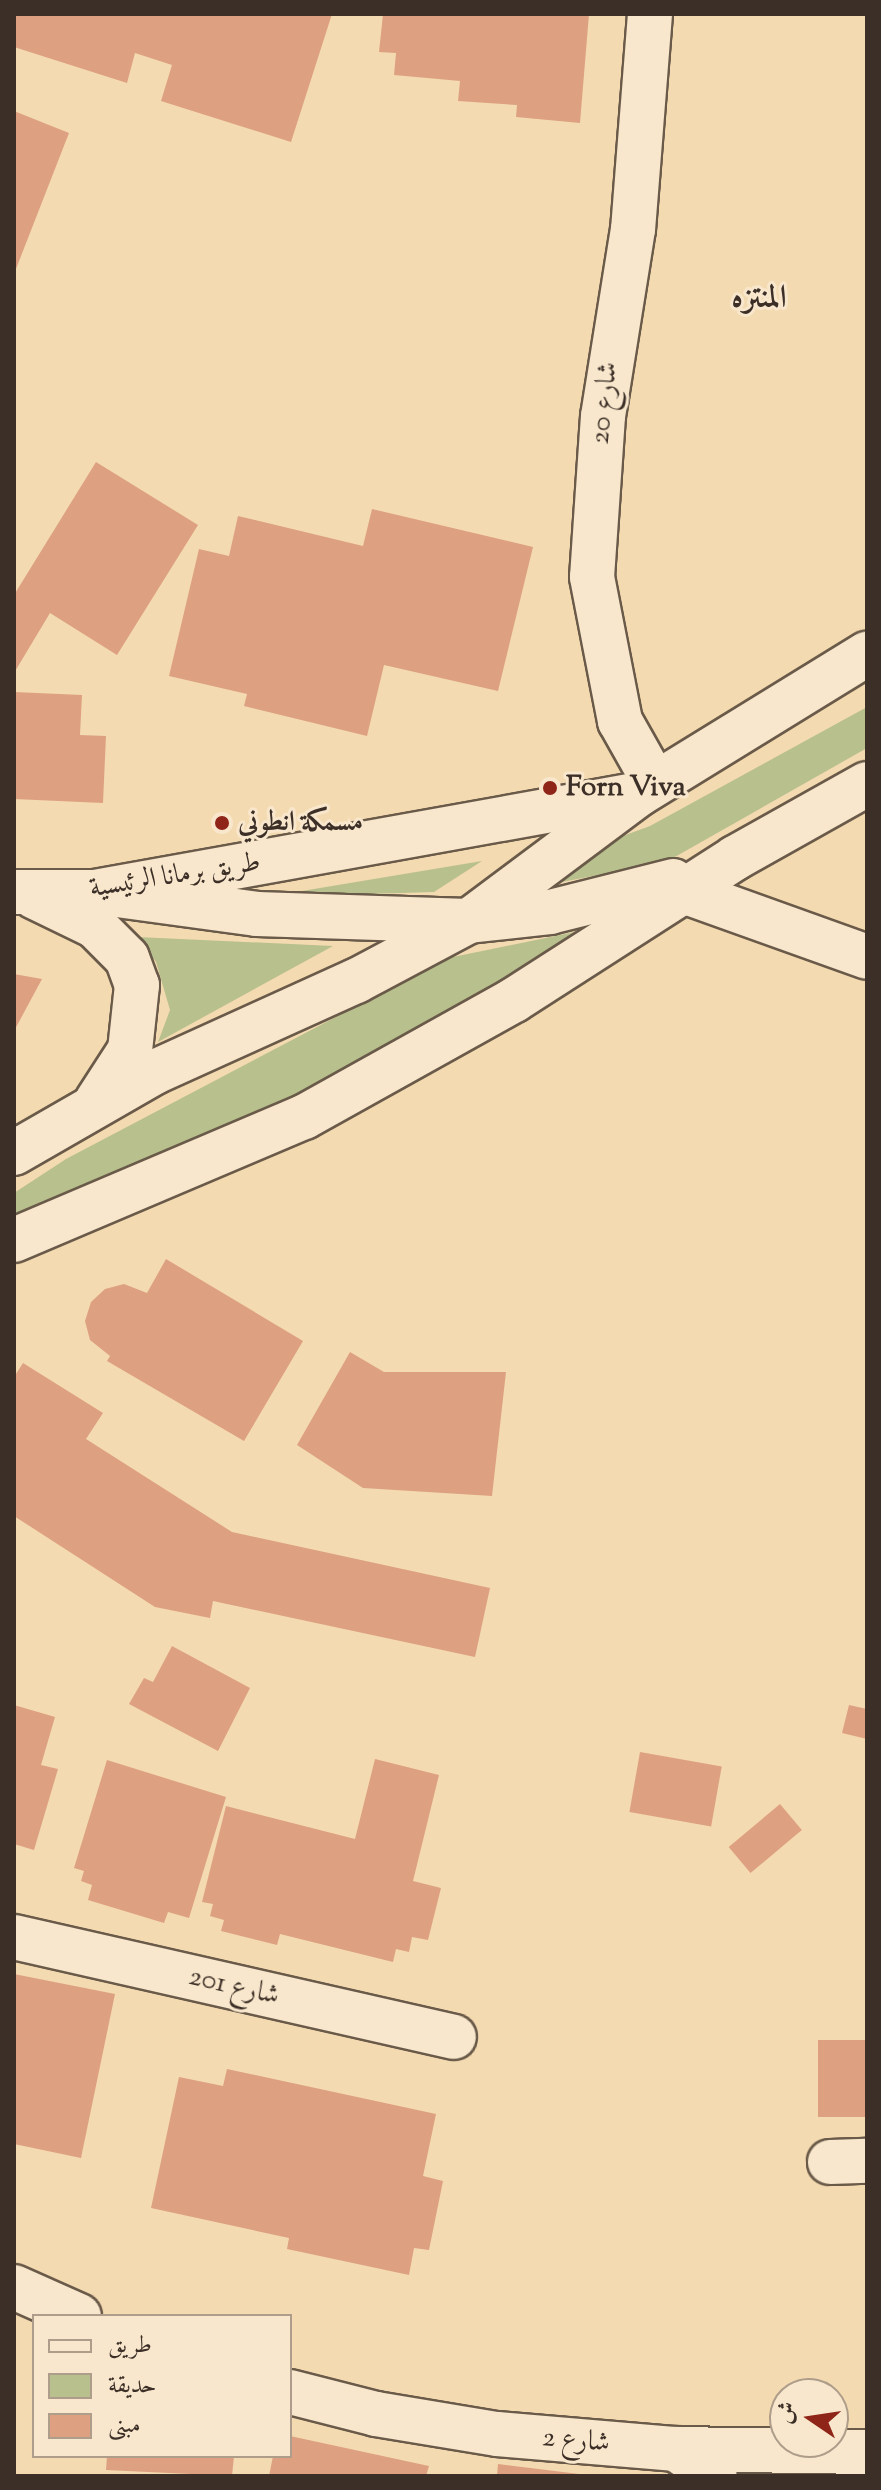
<!DOCTYPE html>
<html>
<head>
<meta charset="utf-8">
<style>
	body { margin:0 }
	#map { position:relative; width:881px; height:2490px; overflow:hidden; background:#f4dab0; font-family:"Sorts Mill Goudy",Amiri,serif }
	div>[style] { position:absolute }
	.green>* { inset:0; background:#b8c08d }
	.building>* { inset:0; background:#dda182; transform-origin:0 0 }
	.roads { filter:drop-shadow(2px 0 #6a5a49) drop-shadow(-2px 0 #6a5a49) drop-shadow(0 2px #6a5a49) drop-shadow(0 -2px #6a5a49) }
	.street>* { height:44px; margin:-22px; padding:0 22px; transform-origin:22px; border-radius:22px; background:#f8e7cc }
	.secondary>* { height:44px; margin:-22px; padding:0 22px; transform-origin:22px; border-radius:22px; background:#f8e7cc }
	.dots>* { width:22px; height:22px; translate:-50% -50%; box-sizing:border-box; border:4px solid #f8e7cc; border-radius:50% }
	span { translate:-50% -50%; white-space:nowrap; text-align:center; line-height:1.15; -webkit-text-stroke:6px #f8e7cc; paint-order:stroke }
	.street-label { font-size:28px; color:#3c2f27 }
	.poi-label { font-size:28px; color:#3c2f27; font-weight:700 }
	.left { translate:0 -50%; text-align:left }
	.quarter-label { font-size:32px; color:#3c2f27; font-weight:700 }
	.frame { position:absolute; inset:0; border:16px solid #3c2f27; pointer-events:none }
	.legend { position:absolute; left:32px; top:2314px; width:260px; height:144px; box-sizing:border-box; background:#f8e7cc; border:2px solid #ad9d8a; margin:0; padding:10px 14px; list-style:none; font-size:24px; color:#3c2f27 }
	.legend li { display:flex; align-items:center; gap:16px; height:40px }
	.legend b { width:40px; border:2px solid #ad9d8a }
	.north { position:absolute; left:769px; top:2378px; width:80px; height:80px; box-sizing:border-box; background:#f8e7cc; border:2px solid #ad9d8a; border-radius:50%; rotate:283deg; font-size:22px; font-weight:700; line-height:32px; text-align:center; color:#3c2f27 }
	.north::after { content:''; display:block; margin:auto; width:28px; height:36px; background:#8f2418; clip-path:polygon(50% 0,100% 100%,50% 72%,0 100%) }
</style>
</head>
<body>
<div id="map">
	<div class="green">
		<i style="clip-path:polygon(867px 707px,867px 748px,666px 862px,546px 885px,574px 854px,650px 826px)"></i>
		<i style="clip-path:polygon(482px 861px,434px 892px,266px 897px)"></i>
		<i style="clip-path:polygon(628px 921px,476px 1021px,125px 1186px,14px 1215px,14px 1193px,66px 1159px,448px 958px)"></i>
		<i style="clip-path:polygon(137px 937px,333px 946px,158px 1042px,170px 1010px,156px 962px)"></i>
	</div>
	<div class="building">
		<i style="clip-path:polygon(14px 14px,332px 14px,291px 142px,161px 101px,172px 65px,135px 53px,127px 83px,14px 47px)"></i>
		<i style="clip-path:polygon(383px 14px,589px 14px,580px 123px,516px 117px,517px 105px,458px 101px,460px 81px,394px 75px,396px 53px,379px 52px)"></i>
		<i style="clip-path:polygon(14px 111px,69px 133px,14px 274px)"></i>
		<i style="clip-path:polygon(96px 462px,198px 525px,117px 655px,50px 613px,14px 673px,14px 595px)"></i>
		<i style="clip-path:polygon(372px 509px,533px 547px,498px 691px,384px 665px,367px 736px,244px 706px,247px 694px,169px 676px,199px 549px,229px 556px,238px 516px,363px 546px)"></i>
		<i style="clip-path:polygon(14px 692px,82px 695px,80px 735px,106px 736px,103px 803px,14px 799px)"></i>
		<i style="clip-path:polygon(14px 974px,42px 979px,14px 1031px)"></i>
		<i style="clip-path:polygon(166px 1259px,303px 1341px,244px 1441px,107px 1361px,110px 1356px,90px 1340px,85px 1321px,91px 1302px,105px 1289px,124px 1284px,147px 1293px)"></i>
		<i style="clip-path:polygon(350px 1352px,384px 1372px,506px 1372px,492px 1496px,363px 1488px,297px 1445px)"></i>
		<i style="clip-path:polygon(23px 1363px,103px 1413px,86px 1439px,232px 1532px,490px 1588px,475px 1657px,213px 1601px,210px 1618px,155px 1607px,14px 1516px,14px 1377px)"></i>
		<i style="clip-path:polygon(172px 1646px,250px 1688px,218px 1751px,129px 1704px,144px 1678px,153px 1682px)"></i>
		<i style="clip-path:polygon(14px 1705px,55px 1717px,41px 1765px,58px 1769px,34px 1850px,14px 1844px)"></i>
		<i style="clip-path:polygon(849px 1705px,867px 1709px,867px 1739px,842px 1733px)"></i>
		<i style="left:640px;top:1752px;width:83px;height:61px;rotate:10deg"></i>
		<i style="clip-path:polygon(375px 1759px,439px 1775px,413px 1881px,441px 1888px,428px 1940px,412px 1937px,409px 1952px,396px 1949px,393px 1962px,280px 1934px,277px 1945px,221px 1931px,224px 1920px,210px 1916px,213px 1904px,202px 1902px,226px 1806px,355px 1839px)"></i>
		<i style="clip-path:polygon(107px 1760px,226px 1797px,189px 1918px,168px 1912px,164px 1923px,88px 1900px,92px 1885px,81px 1881px,84px 1871px,74px 1868px)"></i>
		<i style="left:780px;top:1804px;width:34px;height:67px;rotate:50deg"></i>
		<i style="clip-path:polygon(14px 1974px,115px 1994px,81px 2158px,14px 2144px)"></i>
		<i style="left:867px;top:2040px;width:77px;height:49px;rotate:90deg"></i>
		<i style="clip-path:polygon(227px 2069px,436px 2114px,423px 2176px,443px 2181px,429px 2250px,414px 2248px,409px 2275px,287px 2249px,289px 2238px,151px 2208px,179px 2077px,223px 2086px)"></i>
		<i style="clip-path:polygon(290px 2436px,429px 2466px,426px 2476px,269px 2476px,273px 2456px,290px 2456px)"></i>
		<i style="clip-path:polygon(107px 2456px,234px 2456px,232px 2476px,106px 2470px)"></i>
		<i style="clip-path:polygon(498px 2464px,579px 2474px,579px 2476px,497px 2476px)"></i>
	</div>
	<div class="roads">
		<div class="street">
			<i style="left:650px;top:14px;width:216px;rotate:94.5deg"></i>
			<i style="left:633px;top:229px;width:189px;rotate:99.1deg"></i>
			<i style="left:603px;top:416px;width:161px;rotate:93.9deg"></i>
			<i style="left:592px;top:577px;width:147px;rotate:79deg"></i>
			<i style="left:620px;top:721px;width:71px;rotate:60.6deg"></i>
			<i style="left:683px;top:891px;width:195px;rotate:19.7deg"></i>
			<i style="left:14px;top:1937px;width:451px;rotate:12.8deg"></i>
			<i style="left:830px;top:2162px;width:37px;rotate:-2deg"></i>
			<i style="left:676px;top:2449px;width:47px;rotate:34.7deg"></i>
		</div>
		<div class="secondary">
			<i style="left:14px;top:892px;width:81px"></i>
			<i style="left:95px;top:892px;width:543px;rotate:-10.19deg"></i>
			<i style="left:95px;top:892px;width:163px;rotate:7.7deg"></i>
			<i style="left:257px;top:914px;width:212px;rotate:1.9deg"></i>
			<i style="left:469px;top:921px;width:81px;rotate:-6.3deg"></i>
			<i style="left:550px;top:912px;width:127px;rotate:-14.1deg"></i>
			<i style="left:35px;top:897px;width:67px;rotate:25.8deg"></i>
			<i style="left:95px;top:926px;width:45px;rotate:45deg"></i>
			<i style="left:127px;top:958px;width:29px;rotate:70deg"></i>
			<i style="left:137px;top:985px;width:65px;rotate:96.1deg"></i>
			<i style="left:130px;top:1050px;width:61px;rotate:122.9deg"></i>
			<i style="left:14px;top:1153px;width:163px;rotate:-29.9deg"></i>
			<i style="left:155px;top:1072px;width:221px;rotate:-24.4deg"></i>
			<i style="left:356px;top:981px;width:128px;rotate:-28deg"></i>
			<i style="left:469px;top:921px;width:212px;rotate:-36.8deg"></i>
			<i style="left:639px;top:794px;width:268px;rotate:-31.6deg"></i>
			<i style="left:14px;top:1240px;width:315px;rotate:-23deg"></i>
			<i style="left:304px;top:1117px;width:240px;rotate:-29.1deg"></i>
			<i style="left:514px;top:1000px;width:263px;rotate:-32.7deg"></i>
			<i style="left:735px;top:858px;width:151px;rotate:-29.3deg"></i>
			<i style="left:14px;top:2287px;width:71px;rotate:24deg"></i>
			<i style="left:290px;top:2392px;width:89px;rotate:14.3deg"></i>
			<i style="left:376px;top:2414px;width:123px;rotate:9.4deg"></i>
			<i style="left:497px;top:2434px;width:180px;rotate:4.8deg"></i>
			<i style="left:676px;top:2449px;width:191px;rotate:0.9deg"></i>
		</div>
	</div>
	<div class="dots">
		<i style="left:550px;top:788px;background:#8f2418"></i>
		<i style="left:222px;top:823px;background:#8f2418"></i>
	</div>
	<div class="street-label">
		<span style="left:605px;top:403px;rotate:-84deg">شارع 20</span>
		<span style="left:175px;top:876px;rotate:-9deg">طريق برمانا الرئيسية</span>
		<span style="left:234px;top:1987px;rotate:13deg">شارع 201</span>
		<span style="left:576px;top:2441px;rotate:5deg">شارع 2</span>
	</div>
	<div class="poi-label">
		<span class="left" style="left:566px;top:788px">Forn Viva</span>
		<span class="left" style="left:238px;top:823px">مسمكة انطوني</span>
	</div>
	<div class="quarter-label">
		<span style="left:759px;top:299px">المنتزه</span>
	</div>
	<div class="frame"></div>
	<ul class="legend">
	<li><b style="height:10px;background:#f8e7cc"></b>طريق</li>
	<li><b style="height:22px;background:#b8c08d"></b>حديقة</li>
	<li><b style="height:22px;background:#dda182"></b>مبنى</li>
	</ul>
	<div class="north">ش</div>
</div>
</body>
</html>
